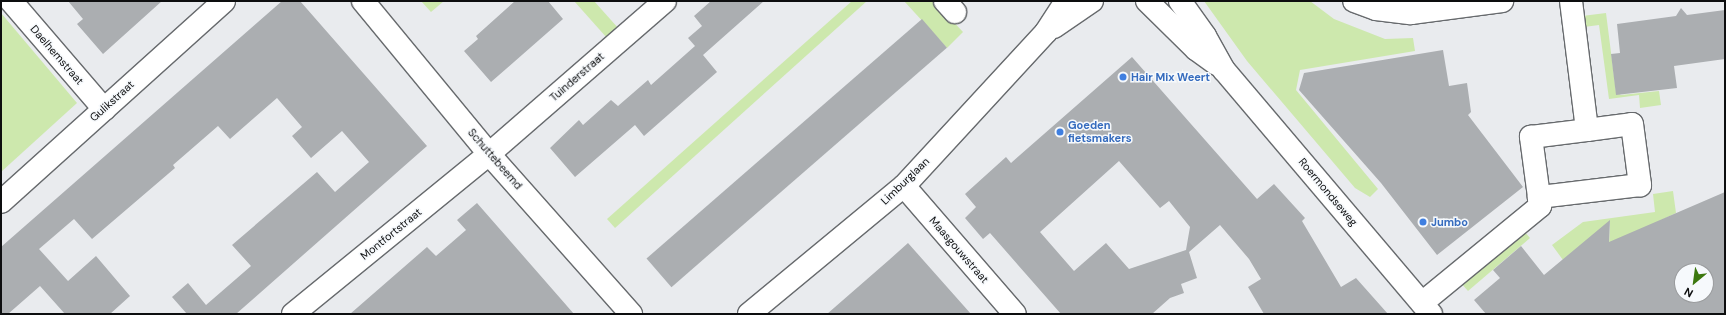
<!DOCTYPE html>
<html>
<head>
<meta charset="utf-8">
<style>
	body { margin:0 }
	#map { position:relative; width:1726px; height:315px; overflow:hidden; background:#e9ebee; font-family:"DM Sans",sans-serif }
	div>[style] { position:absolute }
	.green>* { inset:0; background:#cde8ad }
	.building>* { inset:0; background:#abaeb1; transform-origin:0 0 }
	.roads { filter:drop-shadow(1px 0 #676a6d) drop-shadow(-1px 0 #676a6d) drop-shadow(0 1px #676a6d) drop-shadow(0 -1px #676a6d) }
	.minor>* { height:22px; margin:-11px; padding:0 11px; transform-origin:11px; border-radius:11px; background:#fff }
	.dots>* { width:11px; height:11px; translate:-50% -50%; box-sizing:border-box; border:2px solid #f6f9fc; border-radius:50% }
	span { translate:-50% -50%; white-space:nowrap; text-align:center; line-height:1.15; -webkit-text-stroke:3px #f6f9fc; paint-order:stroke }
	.street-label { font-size:11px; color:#0d0e0f }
	.shop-label { font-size:11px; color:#366cbe; font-weight:700 }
	.left { translate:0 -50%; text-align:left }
	.frame { position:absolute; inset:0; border:2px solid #0d0e0f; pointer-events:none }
	.north { position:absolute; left:1674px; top:263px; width:40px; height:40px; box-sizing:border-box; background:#f6f9fc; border:1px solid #999b9d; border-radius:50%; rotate:209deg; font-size:11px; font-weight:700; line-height:16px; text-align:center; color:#0d0e0f }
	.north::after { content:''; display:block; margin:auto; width:14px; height:18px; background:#3c780f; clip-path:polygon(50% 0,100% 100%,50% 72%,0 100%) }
</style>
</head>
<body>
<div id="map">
	<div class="green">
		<i style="clip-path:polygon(421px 1px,444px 1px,431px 12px)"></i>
		<i style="clip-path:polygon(574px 1px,594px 1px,619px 29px,607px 38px)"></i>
		<i style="clip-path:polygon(852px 1px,867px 1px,615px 228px,607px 219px)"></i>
		<i style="clip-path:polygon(904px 1px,934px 1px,963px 32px,947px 48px)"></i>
		<i style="clip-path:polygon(1204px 1px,1310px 1px,1334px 19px,1385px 39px,1413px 38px,1415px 51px,1300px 70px,1296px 90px,1378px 189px,1370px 197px,1355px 188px,1247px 61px)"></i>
		<i style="clip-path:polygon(1px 13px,77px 103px,1px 172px)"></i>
		<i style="clip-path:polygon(1606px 13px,1616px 92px,1621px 95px,1659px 91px,1661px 105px,1640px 108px,1639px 95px,1609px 99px,1599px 25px,1584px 27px,1582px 16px)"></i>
		<i style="clip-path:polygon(1673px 191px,1676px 213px,1609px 245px,1610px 221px,1563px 260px,1552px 245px,1583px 222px,1655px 212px,1653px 194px)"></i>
		<i style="clip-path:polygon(1524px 231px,1530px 238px,1468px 291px,1460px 282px)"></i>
	</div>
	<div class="building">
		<i style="clip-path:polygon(68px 1px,162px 1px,103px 54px,77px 24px,83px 19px)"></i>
		<i style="clip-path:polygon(282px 1px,300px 1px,427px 146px,236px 314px,187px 314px,172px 297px,188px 283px,206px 305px,251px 266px,232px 245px,317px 172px,335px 192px,369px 162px,342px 131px,311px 158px,292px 136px,302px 127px,277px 98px,230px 139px,218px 126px,173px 165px,175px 168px,92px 239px,74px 219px,39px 249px,68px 281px,96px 256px,130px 296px,110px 314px,65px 314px,40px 286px,8px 314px,1px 314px,1px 247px)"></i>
		<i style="clip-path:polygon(515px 1px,548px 1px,563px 19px,491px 82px,464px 51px,478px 39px,476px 36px)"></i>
		<i style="clip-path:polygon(711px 1px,764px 1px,703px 55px,717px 72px,644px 136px,635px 125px,575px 177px,550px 148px,579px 120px,583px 125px,611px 100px,618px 106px,648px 80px,651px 85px,695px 46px,688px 38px,702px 26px,694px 16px)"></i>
		<i style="clip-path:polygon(1681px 8px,1687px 15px,1725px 10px,1725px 59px,1674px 66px,1677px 88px,1616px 95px,1611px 54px,1620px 53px,1617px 24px,1676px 16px)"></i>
		<i style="left:922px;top:19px;width:38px;height:365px;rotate:49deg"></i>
		<i style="clip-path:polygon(1443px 50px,1449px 86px,1467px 83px,1471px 112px,1468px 115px,1523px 187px,1437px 255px,1381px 183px,1299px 90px,1304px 73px)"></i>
		<i style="clip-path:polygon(evenodd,1132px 57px,1257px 199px,1274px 184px,1305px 218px,1302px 221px,1341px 287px,1356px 278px,1388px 314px,1264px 314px,1248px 287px,1261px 279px,1249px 259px,1220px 225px,1189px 252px,1197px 278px,1181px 284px,1184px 293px,1170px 298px,1152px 314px,1061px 314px,990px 233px,983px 239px,965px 218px,976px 207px,965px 194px,1006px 157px,1011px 163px,1132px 57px,1119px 161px,1160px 208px,1169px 201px,1190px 227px,1186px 250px,1129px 269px,1106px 243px,1074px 271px,1040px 232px,1119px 161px)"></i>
		<i style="clip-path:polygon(evenodd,1725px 192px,1725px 314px,1486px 314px,1474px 300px,1500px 278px,1493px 270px,1521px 246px,1544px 275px,1610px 220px,1609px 242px,1725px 192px,1682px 271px,1706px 271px,1706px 295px,1682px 295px,1682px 271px)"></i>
		<i style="clip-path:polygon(477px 203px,574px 314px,350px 314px,427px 247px,436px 256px,466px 230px,457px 220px)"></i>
		<i style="clip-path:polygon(908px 243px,971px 314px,827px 314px,889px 260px)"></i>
	</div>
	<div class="roads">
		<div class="minor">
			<i style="left:11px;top:1px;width:143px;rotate:49.3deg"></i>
			<i style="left:363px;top:1px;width:198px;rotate:50.5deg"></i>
			<i style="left:489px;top:154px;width:214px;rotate:48.4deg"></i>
			<i style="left:945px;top:1px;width:15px;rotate:48deg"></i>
			<i style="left:1147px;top:1px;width:69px;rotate:44.4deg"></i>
			<i style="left:1196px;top:49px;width:26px;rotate:36deg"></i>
			<i style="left:1180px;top:1px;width:43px;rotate:54.5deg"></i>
			<i style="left:1205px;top:36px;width:39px;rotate:61deg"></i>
			<i style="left:1224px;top:70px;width:320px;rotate:49.7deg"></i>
			<i style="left:1354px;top:1px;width:23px;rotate:20deg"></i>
			<i style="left:1376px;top:9px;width:35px;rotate:7deg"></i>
			<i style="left:1411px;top:13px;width:92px;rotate:-7.5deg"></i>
			<i style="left:1571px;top:1px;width:130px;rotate:82.9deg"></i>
			<i style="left:1587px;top:130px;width:45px;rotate:-7.6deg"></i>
			<i style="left:1632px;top:124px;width:62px;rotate:82.5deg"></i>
			<i style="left:1640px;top:185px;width:102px;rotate:173.2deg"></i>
			<i style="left:1539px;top:197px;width:61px;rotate:-97.6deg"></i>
			<i style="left:1531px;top:137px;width:56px;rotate:-7.1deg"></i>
			<i style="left:1054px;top:27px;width:46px;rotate:-34.4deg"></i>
			<i style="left:904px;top:186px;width:169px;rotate:49.1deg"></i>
			<i style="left:1px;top:202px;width:300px;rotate:-42deg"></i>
			<i style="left:1422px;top:303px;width:153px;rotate:-39.4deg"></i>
			<i style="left:1540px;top:206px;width:9px;rotate:-96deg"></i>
			<i style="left:293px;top:314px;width:253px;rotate:-39.2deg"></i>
			<i style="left:489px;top:154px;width:233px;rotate:-41deg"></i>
			<i style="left:749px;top:314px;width:201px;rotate:-39.6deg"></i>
			<i style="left:904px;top:186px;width:209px;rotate:-47.3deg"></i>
			<i style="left:1046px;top:32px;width:37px;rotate:-57deg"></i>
		</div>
	</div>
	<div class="dots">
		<i style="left:1123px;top:77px;background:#3f7fe0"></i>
		<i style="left:1060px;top:132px;background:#3f7fe0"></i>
		<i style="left:1423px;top:222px;background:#3f7fe0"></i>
	</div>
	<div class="street-label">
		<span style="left:57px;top:55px;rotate:49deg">Daelhemstraat</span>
		<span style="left:577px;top:77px;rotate:-41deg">Tuinderstraat</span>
		<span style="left:112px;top:101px;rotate:-42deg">Gulikstraat</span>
		<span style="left:495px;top:159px;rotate:49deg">Schuttebeemd</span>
		<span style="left:905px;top:181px;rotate:-44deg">Limburglaan</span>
		<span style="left:1328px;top:192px;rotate:50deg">Roermondseweg</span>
		<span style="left:391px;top:234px;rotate:-39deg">Montfortstraat</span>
		<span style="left:959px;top:250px;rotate:49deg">Maasgouwstraat</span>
	</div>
	<div class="shop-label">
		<span class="left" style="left:1131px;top:77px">Hair Mix Weert</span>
		<span class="left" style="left:1068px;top:132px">Goeden<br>fietsmakers</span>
		<span class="left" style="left:1431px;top:222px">Jumbo</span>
	</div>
	<div class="frame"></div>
	<div class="north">N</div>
</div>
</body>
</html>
